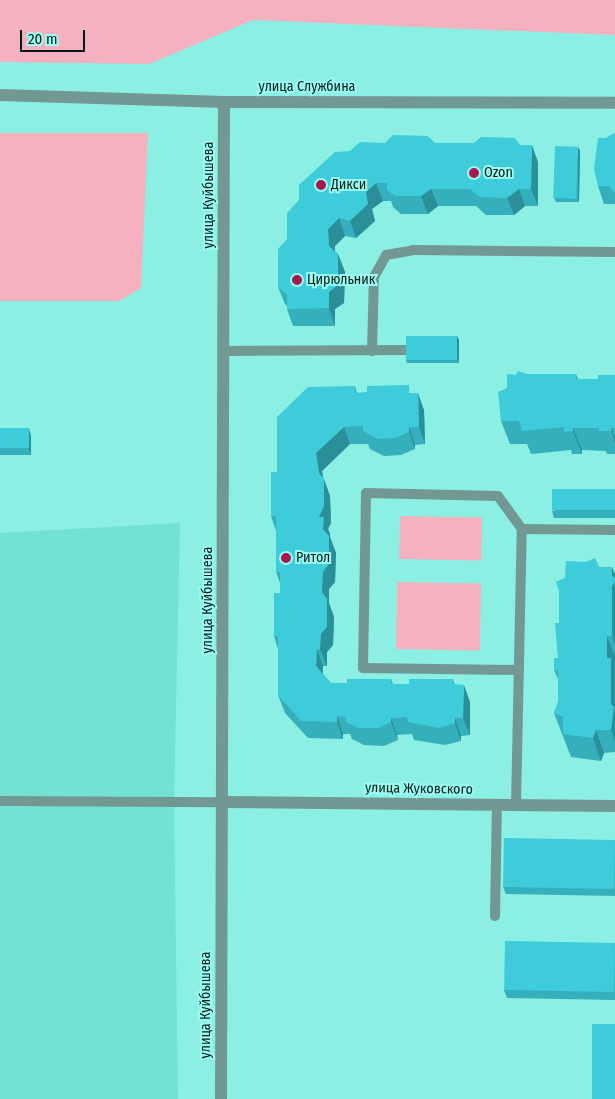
<!DOCTYPE html>
<html>
<head>
<meta charset="utf-8">
<style>
	body { margin:0 }
	#map { position:relative; width:615px; height:1099px; overflow:hidden; background:#8cefe3; font-family:"Fira Sans Condensed",sans-serif }
	div>[style] { position:absolute }
	.built>* { inset:0; background:#74e1d5 }
	.green>* { inset:0; background:#f5b1bf; transform-origin:0 0 }
	.service>* { height:10px; margin:-5px; padding:0 5px; transform-origin:5px; border-radius:5px; background:#729893 }
	.minor>* { height:12px; margin:-6px; padding:0 6px; transform-origin:6px; border-radius:6px; background:#729893 }
	.tertiary>* { height:12px; margin:-6px; padding:0 6px; transform-origin:6px; border-radius:6px; background:#729893 }
	.wall>* { inset:0; background:#35afbc }
	.shaded-wall>* { inset:0; background:#2b8f99 }
	.building>* { inset:0; background:#3eccdb; transform-origin:0 0 }
	.dots>* { width:14px; height:14px; translate:-50% -50%; box-sizing:border-box; border:2px solid #9afcf0; border-radius:50% }
	span { translate:-50% -50%; white-space:nowrap; text-align:center; line-height:1.15; -webkit-text-stroke:4px #9afcf0; paint-order:stroke }
	.street-label { font-size:14px; color:#001a17 }
	.poi-label { font-size:14px; color:#001a17 }
	.left { translate:0 -50%; text-align:left }
	.scale { position:absolute; left:20px; top:30px; width:65px; height:22px; box-sizing:border-box; border:2px solid #001a17; border-top:0; padding-left:6px; font-size:15px; line-height:18px; white-space:nowrap; color:#001a17; -webkit-text-stroke:4px #9afcf0; paint-order:stroke }
</style>
</head>
<body>
<div id="map">
	<div class="built">
		<i style="clip-path:polygon(180px 523px,174px 803px,178px 1099px,0 1099px,0 533px)"></i>
	</div>
	<div class="green">
		<i style="clip-path:polygon(0 0,615px 0,615px 35px,253px 20px,149px 64px,0 62px)"></i>
		<i style="clip-path:polygon(0 133px,148px 133px,141px 288px,119px 301px,0 301px)"></i>
		<i style="left:400px;top:516px;width:82px;height:43px;rotate:1deg"></i>
		<i style="left:397px;top:582px;width:84px;height:67px;rotate:1deg"></i>
	</div>
	<div class="service">
		<i style="left:224px;top:351px;width:183px;rotate:-0.3deg"></i>
		<i style="left:372px;top:351px;width:74px;rotate:-88.5deg"></i>
		<i style="left:374px;top:277px;width:25px;rotate:-61deg"></i>
		<i style="left:386px;top:255px;width:27px;rotate:-10deg"></i>
		<i style="left:413px;top:250px;width:202px;rotate:0.6deg"></i>
		<i style="left:519px;top:670px;width:156px;rotate:-179.3deg"></i>
		<i style="left:363px;top:668px;width:175px;rotate:-89deg"></i>
		<i style="left:366px;top:493px;width:132px;rotate:1.3deg"></i>
		<i style="left:498px;top:496px;width:41px;rotate:54deg"></i>
		<i style="left:0;top:801px;width:223px;rotate:0.3deg"></i>
		<i style="left:516px;top:805px;width:276px;rotate:-88.8deg"></i>
		<i style="left:522px;top:529px;width:93px;rotate:0.6deg"></i>
		<i style="left:495px;top:916px;width:111px;rotate:-89deg"></i>
	</div>
	<div class="minor">
		<i style="left:223px;top:802px;width:392px;rotate:0.6deg"></i>
		<i style="left:221px;top:1099px;width:997px;rotate:-89.83deg"></i>
	</div>
	<div class="tertiary">
		<i style="left:0;top:95px;width:224px;rotate:1.8deg"></i>
		<i style="left:224px;top:102px;width:391px;rotate:0.1deg"></i>
	</div>
	<div class="wall">
		<i style="clip-path:polygon(615px 133px,615px 204px,604px 204px,598px 186px,606px 138px)"></i>
		<i style="clip-path:polygon(435px 143px,520px 145px,538px 162px,538px 206px,525px 206px,514px 215px,486px 215px,476px 206px,438px 206px,428px 214px,401px 214px,393px 207px,391px 201px,383px 201px,372px 209px,375px 221px,356px 238px,345px 236px,335px 246px,335px 251px,338px 254px,345px 272px,344px 303px,335px 309px,335px 326px,293px 326px,287px 309px,287px 306px,285px 304px,278px 287px,287px 239px,350px 151px)"></i>
		<i style="clip-path:polygon(580px 150px,579px 202px,556px 202px,554px 198px)"></i>
		<i style="clip-path:polygon(457px 336px,459px 340px,459px 363px,407px 363px,406px 360px)"></i>
		<i style="clip-path:polygon(527px 374px,576px 374px,578px 379px,598px 379px,615px 375px,615px 454px,607px 454px,606px 451px,582px 450px,582px 454px,572px 454px,571px 450px,531px 454px,527px 444px,510px 444px,501px 421px,507px 388px)"></i>
		<i style="clip-path:polygon(355px 386px,357px 393px,411px 393px,424px 410px,425px 444px,415px 445px,415px 449px,401px 455px,384px 456px,370px 449px,368px 444px,350px 444px,322px 471px,323px 478px,330px 496px,331px 523px,328px 529px,330px 534px,330px 537px,336px 553px,335px 582px,329px 589px,329px 603px,334px 617px,333px 645px,327px 652px,327px 666px,323px 666px,323px 674px,331px 683px,347px 683px,391px 679px,393px 684px,409px 684px,453px 679px,455px 685px,470px 702px,470px 735px,461px 736px,461px 741px,445px 745px,414px 740px,412px 734px,397px 735px,398px 740px,384px 746px,364px 745px,352px 739px,350px 734px,343px 734px,343px 739px,308px 738px,285px 713px,278px 695px,278px 649px,274px 636px,280px 593px,280px 583px,276px 572px,276px 531px,271px 516px,277px 472px)"></i>
		<i style="clip-path:polygon(0 428px,31px 436px,31px 455px,0 455px)"></i>
		<i style="clip-path:polygon(615px 489px,615px 518px,554px 518px,552px 511px)"></i>
		<i style="clip-path:polygon(599px 567px,615px 574px,615px 752px,604px 753px,601px 761px,571px 757px,554px 713px,558px 702px,558px 679px,554px 670px,558px 658px,559px 623px)"></i>
		<i style="clip-path:polygon(615px 840px,615px 896px,506px 894px,503px 887px)"></i>
		<i style="clip-path:polygon(615px 943px,615px 1000px,507px 998px,504px 990px)"></i>
	</div>
	<div class="shaded-wall">
		<i style="clip-path:polygon(532px 145px,538px 162px,538px 206px,531px 189px)"></i>
		<i style="clip-path:polygon(578px 147px,580px 150px,579px 202px,578px 198px)"></i>
		<i style="clip-path:polygon(376px 183px,383px 201px,372px 209px,375px 221px,356px 238px,350px 221px,366px 192px)"></i>
		<i style="clip-path:polygon(431px 189px,438px 206px,428px 214px,421px 196px)"></i>
		<i style="clip-path:polygon(519px 189px,525px 206px,514px 215px,507px 198px)"></i>
		<i style="clip-path:polygon(339px 218px,345px 236px,335px 246px,335px 263px,329px 246px,328px 229px)"></i>
		<i style="clip-path:polygon(338px 254px,345px 272px,344px 303px,335px 309px,335px 326px,329px 308px,329px 292px)"></i>
		<i style="clip-path:polygon(457px 336px,459px 340px,459px 363px,457px 359px)"></i>
		<i style="clip-path:polygon(418px 393px,424px 410px,425px 444px,419px 427px)"></i>
		<i style="clip-path:polygon(344px 427px,350px 444px,322px 471px,324px 482px,324px 479px,330px 496px,331px 523px,328px 529px,330px 534px,330px 537px,336px 553px,335px 582px,329px 589px,329px 603px,334px 617px,333px 645px,327px 652px,327px 666px,320px 649px,322px 592px,319px 517px,319px 473px,316px 453px)"></i>
		<i style="clip-path:polygon(409px 427px,415px 445px,415px 449px,409px 432px)"></i>
		<i style="clip-path:polygon(29px 428px,31px 436px,31px 455px,28px 448px)"></i>
		<i style="clip-path:polygon(573px 428px,582px 450px,582px 454px,573px 431px)"></i>
		<i style="clip-path:polygon(611px 428px,615px 440px,615px 443px,611px 431px)"></i>
		<i style="clip-path:polygon(612px 567px,615px 574px,615px 645px,612px 636px)"></i>
		<i style="clip-path:polygon(607px 636px,615px 657px,615px 741px,611px 730px,611px 704px,607px 658px)"></i>
		<i style="clip-path:polygon(317px 649px,323px 666px,322px 684px,316px 666px)"></i>
		<i style="clip-path:polygon(464px 685px,470px 702px,470px 735px,463px 718px)"></i>
		<i style="clip-path:polygon(337px 716px,343px 734px,343px 739px,337px 722px)"></i>
		<i style="clip-path:polygon(391px 718px,397px 735px,398px 740px,391px 722px)"></i>
		<i style="clip-path:polygon(455px 718px,461px 736px,461px 741px,455px 723px)"></i>
		<i style="clip-path:polygon(596px 730px,604px 753px,601px 761px,593px 738px)"></i>
	</div>
	<div class="building">
		<i style="clip-path:polygon(615px 133px,615px 193px,608px 186px,598px 186px,594px 169px,598px 138px,606px 138px)"></i>
		<i style="clip-path:polygon(393px 135px,428px 136px,435px 143px,474px 143px,481px 137px,515px 138px,520px 145px,532px 145px,531px 189px,519px 189px,507px 198px,480px 197px,470px 189px,431px 189px,421px 196px,395px 196px,387px 190px,387px 183px,376px 183px,366px 192px,368px 204px,350px 221px,339px 218px,328px 229px,329px 246px,338px 254px,338px 285px,329px 292px,329px 308px,287px 309px,287px 295px,278px 287px,278px 249px,287px 239px,287px 213px,299px 200px,299px 185px,335px 152px,350px 151px,360px 142px,385px 143px)"></i>
		<i style="left:555px;top:146px;width:23px;height:52px;rotate:2deg"></i>
		<i style="left:406px;top:336px;width:51px;height:24px"></i>
		<i style="clip-path:polygon(518px 371px,527px 374px,576px 374px,576px 379px,598px 379px,598px 375px,615px 375px,615px 428px,611px 428px,611px 431px,599px 431px,599px 428px,573px 428px,573px 431px,564px 432px,564px 427px,522px 431px,519px 421px,501px 421px,498px 392px,507px 388px,507px 374px,516px 375px)"></i>
		<i style="clip-path:polygon(409px 385px,409px 393px,418px 393px,419px 427px,409px 427px,409px 432px,395px 438px,378px 439px,363px 431px,363px 426px,344px 427px,316px 453px,319px 473px,324px 479px,324px 506px,319px 517px,324px 517px,323px 529px,329px 536px,329px 564px,323px 572px,322px 592px,327px 599px,327px 627px,321px 634px,320px 649px,317px 649px,316px 666px,331px 683px,347px 683px,347px 679px,391px 679px,391px 684px,409px 684px,409px 679px,453px 679px,453px 684px,464px 685px,463px 718px,455px 718px,455px 723px,439px 728px,408px 722px,407px 717px,391px 718px,391px 722px,378px 728px,358px 728px,346px 722px,346px 717px,337px 716px,337px 722px,301px 721px,278px 695px,278px 636px,274px 636px,274px 593px,280px 593px,280px 572px,276px 572px,276px 517px,271px 516px,271px 472px,277px 472px,277px 417px,308px 387px,355px 386px,355px 393px,367px 392px,367px 386px)"></i>
		<i style="left:0;top:428px;width:29px;height:20px"></i>
		<i style="left:615px;top:489px;width:21px;height:63px;rotate:90deg"></i>
		<i style="clip-path:polygon(595px 558px,599px 567px,612px 567px,612px 576px,615px 578px,615px 581px,612px 587px,612px 636px,607px 636px,607px 658px,611px 658px,611px 704px,614px 707px,611px 730px,596px 730px,593px 738px,563px 734px,563px 717px,554px 713px,558px 702px,558px 670px,554px 670px,554px 658px,558px 658px,555px 623px,559px 623px,559px 591px,556px 582px,565px 578px,566px 561px,586px 562px)"></i>
		<i style="left:504px;top:838px;width:111px;height:49px;rotate:1deg"></i>
		<i style="left:505px;top:941px;width:110px;height:49px;rotate:1deg"></i>
		<i style="left:592px;top:1024px;width:23px;height:75px"></i>
	</div>
	<div class="dots">
		<i style="left:474px;top:173px;background:#a9174f"></i>
		<i style="left:321px;top:185px;background:#a9174f"></i>
		<i style="left:297px;top:280px;background:#a9174f"></i>
		<i style="left:286px;top:558px;background:#a9174f"></i>
	</div>
	<div class="street-label">
		<span style="left:307px;top:87px">улица Службина</span>
		<span style="left:209px;top:195px;rotate:-90deg">улица Куйбышева</span>
		<span style="left:208px;top:600px;rotate:-90deg">улица Куйбышева</span>
		<span style="left:419px;top:789px;rotate:1deg">улица Жуковского</span>
		<span style="left:206px;top:1005px;rotate:-90deg">улица Куйбышева</span>
	</div>
	<div class="poi-label">
		<span class="left" style="left:484px;top:173px">Ozon</span>
		<span class="left" style="left:331px;top:185px">Дикси</span>
		<span class="left" style="left:307px;top:280px">Цирюльник</span>
		<span class="left" style="left:296px;top:558px">Ритол</span>
	</div>
	<div class="scale">20 m</div>
</div>
</body>
</html>
